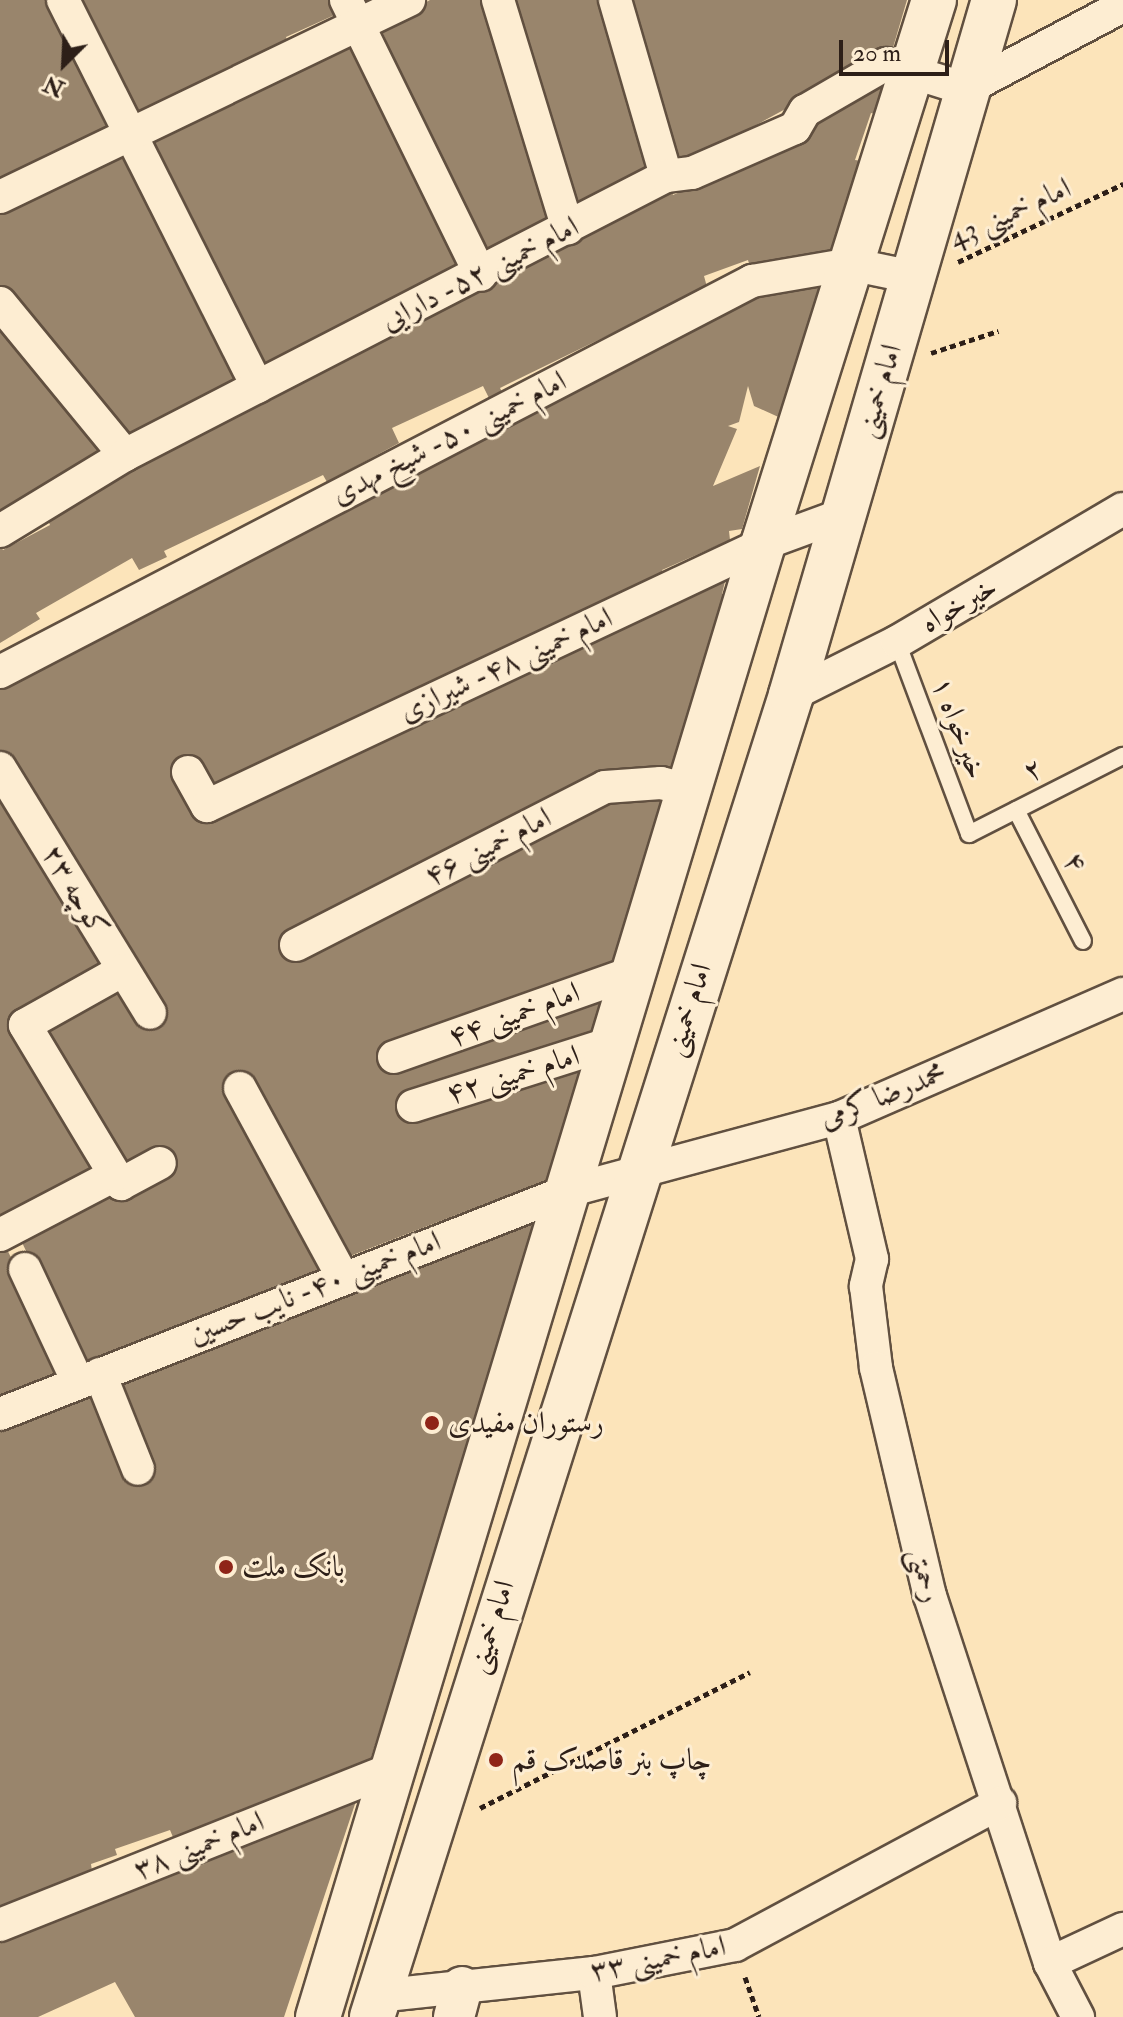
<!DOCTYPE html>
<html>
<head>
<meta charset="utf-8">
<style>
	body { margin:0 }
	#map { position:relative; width:1123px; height:2017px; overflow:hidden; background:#fce4ba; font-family:"IM FELL Double Pica",Amiri,serif }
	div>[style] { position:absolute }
	.building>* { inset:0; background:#99856c }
	.path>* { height:5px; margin-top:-2.5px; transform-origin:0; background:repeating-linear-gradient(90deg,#2d1f18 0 6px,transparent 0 10px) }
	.roads { filter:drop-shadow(2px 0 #615040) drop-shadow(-2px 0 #615040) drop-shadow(0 2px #615040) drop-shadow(0 -2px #615040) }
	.service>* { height:16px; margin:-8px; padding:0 8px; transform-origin:8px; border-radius:8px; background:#fdedd2 }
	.minor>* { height:32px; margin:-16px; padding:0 16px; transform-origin:16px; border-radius:16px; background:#fdedd2 }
	.tertiary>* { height:40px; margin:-20px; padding:0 20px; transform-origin:20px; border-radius:20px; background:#fdedd2 }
	.secondary>* { height:44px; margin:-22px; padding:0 22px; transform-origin:22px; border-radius:22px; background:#fdedd2 }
	.dots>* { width:22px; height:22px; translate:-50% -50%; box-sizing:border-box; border:4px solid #fdedd2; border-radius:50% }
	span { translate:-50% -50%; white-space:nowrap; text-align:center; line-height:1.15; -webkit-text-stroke:6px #fdedd2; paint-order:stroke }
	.street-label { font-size:30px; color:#2d1f18 }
	.poi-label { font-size:30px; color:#2d1f18 }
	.left { translate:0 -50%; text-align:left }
	.north { position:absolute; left:24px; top:24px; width:80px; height:80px; -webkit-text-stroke:6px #fdedd2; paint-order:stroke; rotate:204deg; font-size:22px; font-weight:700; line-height:32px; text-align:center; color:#2d1f18 }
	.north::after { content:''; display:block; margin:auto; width:28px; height:36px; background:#2d1f18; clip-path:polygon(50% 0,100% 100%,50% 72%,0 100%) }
	.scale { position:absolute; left:839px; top:40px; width:110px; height:36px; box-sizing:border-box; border:4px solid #2d1f18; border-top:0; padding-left:10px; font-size:24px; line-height:28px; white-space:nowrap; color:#2d1f18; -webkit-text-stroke:6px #fdedd2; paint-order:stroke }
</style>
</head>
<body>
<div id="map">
	<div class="building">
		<i style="clip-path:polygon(0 0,48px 0,109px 133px,0 183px)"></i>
		<i style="clip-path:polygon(77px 0,333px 0,339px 13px,286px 37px,289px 46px,147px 117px,133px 108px)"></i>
		<i style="clip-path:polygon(430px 0,487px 0,550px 216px,544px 232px,482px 254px,394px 78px,401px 74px,380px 27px)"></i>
		<i style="clip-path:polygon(507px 0,605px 0,648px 162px,645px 175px,576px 212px)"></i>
		<i style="clip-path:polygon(627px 0,907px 0,892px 51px,690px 161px,668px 153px)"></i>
		<i style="clip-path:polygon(353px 38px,432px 215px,441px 210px,463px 270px,265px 371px,144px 141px)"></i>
		<i style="clip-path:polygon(887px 77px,878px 115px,871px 113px,855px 160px,862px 161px,836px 252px,752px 275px,748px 260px,704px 276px,707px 287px,500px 388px,503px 394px,490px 400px,483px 386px,392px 428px,399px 443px,327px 482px,323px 475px,164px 551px,167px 557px,139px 570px,132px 558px,36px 613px,40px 619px,0 643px,0 545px,3px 550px,50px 525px,47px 518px,91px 486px,287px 391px,285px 386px,670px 184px,673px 195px,803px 137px,809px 116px)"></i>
		<i style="clip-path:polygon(126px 148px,242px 382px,127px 436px,0 291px,0 214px)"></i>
		<i style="clip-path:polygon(822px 277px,785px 420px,754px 406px,748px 386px,739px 422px,728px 426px,737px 429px,713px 486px,760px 466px,742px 529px,729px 531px,730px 540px,662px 570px,665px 580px,203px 812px,727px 573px,722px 594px,731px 596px,702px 685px,696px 683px,676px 777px,609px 793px,670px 790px,597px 1011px,604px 1010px,599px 1027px,567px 1043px,588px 1061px,577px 1109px,567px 1109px,572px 1123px,563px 1126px,552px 1178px,345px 1258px,288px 1193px,320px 1273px,82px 1369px,18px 1234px,123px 1177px,33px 1028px,120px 979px,0 753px,0 684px,206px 573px,355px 508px,351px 498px,778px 283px)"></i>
		<i style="clip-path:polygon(0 310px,112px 452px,0 519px)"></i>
		<i style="clip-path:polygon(0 786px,114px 968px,19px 1022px,104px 1172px,0 1227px)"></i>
		<i style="clip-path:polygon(542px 1211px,368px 1767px,175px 1842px,170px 1830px,115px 1849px,117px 1855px,91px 1864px,92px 1871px,0 1913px,0 1423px)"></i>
		<i style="clip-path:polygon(3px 1241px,68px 1376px,0 1403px,0 1243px)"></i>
		<i style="clip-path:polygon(358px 1795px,284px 2017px,135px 2017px,115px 1982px,38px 2017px,0 2017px,0 1933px)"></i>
	</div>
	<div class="path">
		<i style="left:958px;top:262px;width:183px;rotate:-25.3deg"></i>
		<i style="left:931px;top:353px;width:71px;rotate:-18.2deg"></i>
		<i style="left:480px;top:1808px;width:302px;rotate:-26.7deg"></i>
		<i style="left:745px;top:1977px;width:42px;rotate:70.7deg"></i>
	</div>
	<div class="roads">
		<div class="service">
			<i style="left:897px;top:642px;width:205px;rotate:69.4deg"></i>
			<i style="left:969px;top:834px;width:173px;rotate:-26.9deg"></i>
			<i style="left:1016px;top:810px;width:147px;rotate:62.9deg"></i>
		</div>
		<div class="minor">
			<i style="left:63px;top:0;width:433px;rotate:63.3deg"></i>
			<i style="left:346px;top:0;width:306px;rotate:63.9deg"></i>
			<i style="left:498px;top:0;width:239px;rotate:73deg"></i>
			<i style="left:615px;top:0;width:183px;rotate:73.8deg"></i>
			<i style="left:0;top:197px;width:454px;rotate:-25.7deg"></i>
			<i style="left:0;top:303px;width:197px;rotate:50.6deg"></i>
			<i style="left:0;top:531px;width:146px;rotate:-31.3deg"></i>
			<i style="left:125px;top:455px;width:609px;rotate:-27.28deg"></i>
			<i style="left:666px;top:176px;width:26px;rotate:-7deg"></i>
			<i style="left:692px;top:173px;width:112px;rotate:-23.6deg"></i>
			<i style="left:795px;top:128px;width:20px;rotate:-60deg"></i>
			<i style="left:805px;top:111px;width:94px;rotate:-30.1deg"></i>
			<i style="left:886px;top:64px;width:84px;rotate:17.4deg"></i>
			<i style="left:966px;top:89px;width:178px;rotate:-27.9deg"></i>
			<i style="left:0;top:672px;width:848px;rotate:-27.47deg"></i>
			<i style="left:752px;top:281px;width:99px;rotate:-9.8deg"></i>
			<i style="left:850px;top:264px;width:64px;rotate:11.7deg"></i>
			<i style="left:791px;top:695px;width:119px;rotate:-26.6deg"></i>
			<i style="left:897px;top:642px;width:262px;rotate:-30.5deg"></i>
			<i style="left:0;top:768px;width:287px;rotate:58.5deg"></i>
			<i style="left:188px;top:772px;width:39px;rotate:61deg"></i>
			<i style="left:207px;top:806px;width:615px;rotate:-25.23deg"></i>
			<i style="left:763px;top:544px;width:84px;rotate:-20.2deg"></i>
			<i style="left:296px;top:945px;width:347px;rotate:-27.1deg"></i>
			<i style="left:605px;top:787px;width:56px;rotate:-4.1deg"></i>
			<i style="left:661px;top:783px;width:29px;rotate:14deg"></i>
			<i style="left:394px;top:1057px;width:255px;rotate:-19.5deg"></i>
			<i style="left:240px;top:1088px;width:214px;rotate:61.5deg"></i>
			<i style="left:413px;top:1106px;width:209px;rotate:-17.6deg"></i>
			<i style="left:839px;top:1118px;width:145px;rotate:76.8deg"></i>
			<i style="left:872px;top:1259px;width:28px;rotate:103deg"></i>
			<i style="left:866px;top:1286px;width:83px;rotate:83deg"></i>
			<i style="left:876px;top:1368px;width:234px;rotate:76.7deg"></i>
			<i style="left:930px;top:1596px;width:386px;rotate:71.9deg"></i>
			<i style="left:1050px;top:1963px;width:61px;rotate:62.6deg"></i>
			<i style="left:115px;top:1175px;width:11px;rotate:56deg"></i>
			<i style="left:121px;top:1184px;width:44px;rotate:-28.3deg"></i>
			<i style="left:0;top:1235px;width:130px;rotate:-27.6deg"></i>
			<i style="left:115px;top:1175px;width:175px;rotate:-121deg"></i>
			<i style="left:25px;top:1025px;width:112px;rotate:-29.3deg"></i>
			<i style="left:25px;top:1269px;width:125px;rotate:64.9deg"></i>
			<i style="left:100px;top:1374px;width:102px;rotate:68.2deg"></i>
			<i style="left:0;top:1414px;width:610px;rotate:-21.44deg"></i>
			<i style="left:568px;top:1191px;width:281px;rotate:-15.1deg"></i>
			<i style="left:839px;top:1118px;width:310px;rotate:-23.6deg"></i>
			<i style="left:0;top:1925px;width:428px;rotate:-21.7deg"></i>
			<i style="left:1050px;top:1963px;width:81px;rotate:-25deg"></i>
			<i style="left:594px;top:1973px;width:44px;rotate:82.2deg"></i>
			<i style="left:377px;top:1996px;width:218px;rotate:-6.1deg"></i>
			<i style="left:594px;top:1973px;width:144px;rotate:-11.2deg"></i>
			<i style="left:735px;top:1945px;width:301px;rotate:-28.2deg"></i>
		</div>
		<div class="tertiary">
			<i style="left:454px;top:2017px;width:31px;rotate:-75deg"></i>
		</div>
		<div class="secondary">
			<i style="left:318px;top:2017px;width:1539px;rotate:-73.19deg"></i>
			<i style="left:763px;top:544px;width:570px;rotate:-72.55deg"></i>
			<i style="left:372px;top:2017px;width:1387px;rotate:-72.41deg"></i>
			<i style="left:791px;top:695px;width:724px;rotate:-73.72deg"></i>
		</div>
	</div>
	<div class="dots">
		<i style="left:432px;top:1423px;background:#8f2418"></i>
		<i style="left:226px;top:1567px;background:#8f2418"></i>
		<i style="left:496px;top:1760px;background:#8f2418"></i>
	</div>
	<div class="street-label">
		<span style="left:1010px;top:213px;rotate:-24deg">امام خمینی 43</span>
		<span style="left:480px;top:274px;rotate:-27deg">امام خمینی ۵۲- دارایی</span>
		<span style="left:879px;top:391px;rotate:-73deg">امام خمینی</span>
		<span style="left:449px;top:438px;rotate:-27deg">امام خمینی ۵۰- شیخ مهدی</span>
		<span style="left:959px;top:605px;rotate:-30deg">خیرخواه</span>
		<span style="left:506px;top:665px;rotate:-25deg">امام خمینی ۴۸- شیرازی</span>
		<span style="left:959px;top:728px;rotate:69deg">خیرخواه ۱</span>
		<span style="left:1033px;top:770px;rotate:-27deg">۲</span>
		<span style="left:488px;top:847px;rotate:-27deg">امام خمینی ۴۶</span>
		<span style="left:1075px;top:862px;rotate:63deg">۴</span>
		<span style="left:75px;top:891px;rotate:59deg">کوچه ۲۳</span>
		<span style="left:688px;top:1010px;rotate:-72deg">امام خمینی</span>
		<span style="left:514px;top:1015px;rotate:-20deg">امام خمینی ۴۴</span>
		<span style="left:513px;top:1075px;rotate:-17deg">امام خمینی ۴۲</span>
		<span style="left:883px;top:1096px;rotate:-22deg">محمدرضا کرمی</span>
		<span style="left:315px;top:1288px;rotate:-21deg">امام خمینی ۴۰- نایب حسین</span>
		<span style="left:925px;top:1575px;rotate:74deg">رحمتی</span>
		<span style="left:491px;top:1627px;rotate:-72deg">امام خمینی</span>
		<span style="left:199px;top:1846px;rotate:-22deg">امام خمینی ۳۸</span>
		<span style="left:658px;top:1959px;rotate:-11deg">امام خمینی ۳۳</span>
	</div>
	<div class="poi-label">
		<span class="left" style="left:448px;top:1423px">رستوران مفیدی</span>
		<span class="left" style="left:242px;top:1567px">بانک ملت</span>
		<span class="left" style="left:512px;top:1760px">چاپ بنر قاصدک قم</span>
	</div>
	<div class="north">N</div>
	<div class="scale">20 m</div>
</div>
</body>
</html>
